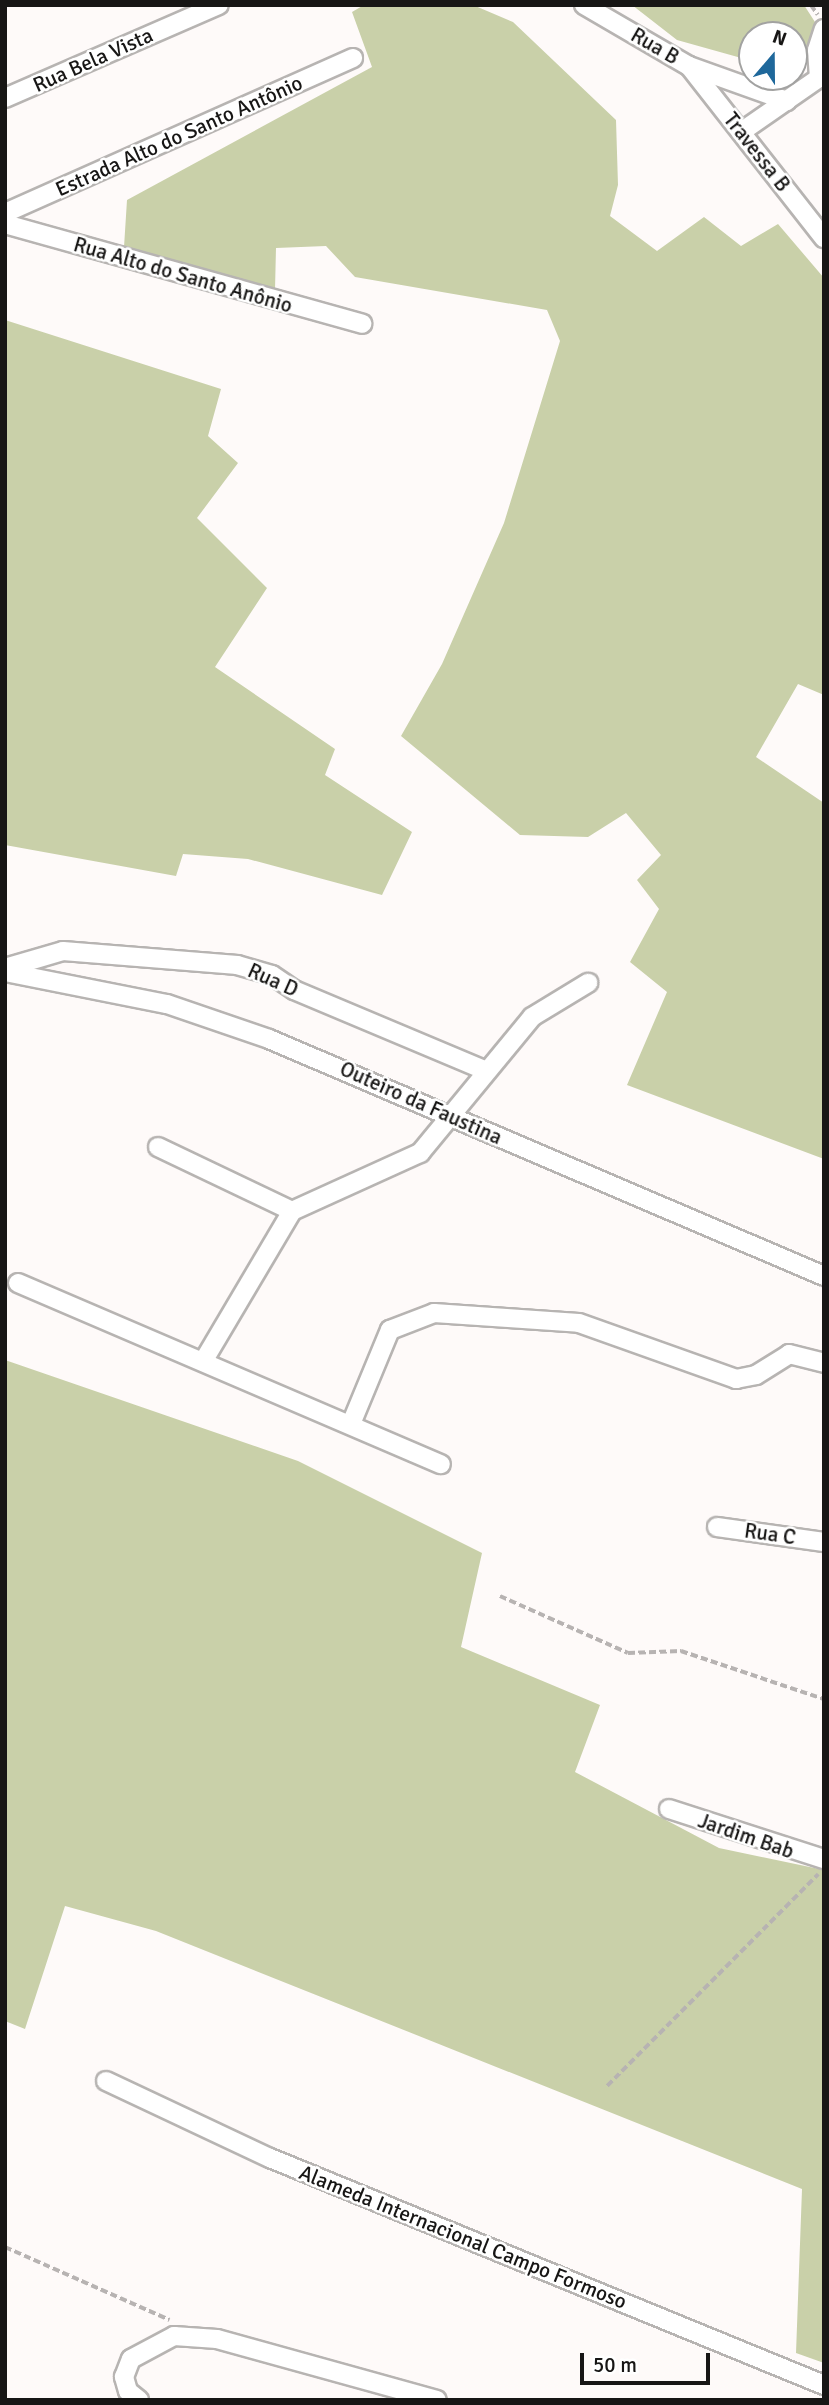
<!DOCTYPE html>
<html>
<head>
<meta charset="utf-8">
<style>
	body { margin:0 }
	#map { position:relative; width:829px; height:2405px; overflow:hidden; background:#fefaf9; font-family:Signika,sans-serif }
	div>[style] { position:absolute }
	.green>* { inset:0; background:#c9d0a9 }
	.path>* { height:3.5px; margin-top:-1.75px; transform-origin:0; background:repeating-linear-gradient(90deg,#b7b3b2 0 7px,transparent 0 10.5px) }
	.roads { filter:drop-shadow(2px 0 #b7b4b2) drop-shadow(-2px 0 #b7b4b2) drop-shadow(0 2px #b7b4b2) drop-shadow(0 -2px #b7b4b2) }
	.minor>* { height:18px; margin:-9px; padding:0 9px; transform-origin:9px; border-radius:9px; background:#fff }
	span { translate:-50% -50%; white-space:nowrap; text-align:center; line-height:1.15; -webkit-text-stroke:5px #fff; paint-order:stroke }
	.street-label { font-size:21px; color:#171615 }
	.frame { position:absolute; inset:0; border:7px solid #171615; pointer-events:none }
	.north { position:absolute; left:738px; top:21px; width:70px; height:70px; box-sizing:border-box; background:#fff; border:2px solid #a2a2a1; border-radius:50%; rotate:20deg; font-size:19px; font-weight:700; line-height:28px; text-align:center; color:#171615 }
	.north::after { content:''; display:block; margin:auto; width:24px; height:32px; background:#1f689b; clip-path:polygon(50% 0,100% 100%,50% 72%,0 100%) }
	.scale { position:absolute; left:580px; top:2353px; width:130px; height:32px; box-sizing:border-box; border:4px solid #171615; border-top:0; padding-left:9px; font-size:21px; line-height:24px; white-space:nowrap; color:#171615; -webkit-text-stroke:5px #fff; paint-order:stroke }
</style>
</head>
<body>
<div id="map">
	<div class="green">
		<i style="clip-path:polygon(364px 5px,473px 5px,513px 22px,616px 120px,618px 185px,610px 216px,657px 251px,704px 217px,741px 246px,778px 224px,824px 278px,824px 695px,798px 684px,756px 757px,824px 803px,824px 1159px,627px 1085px,667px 992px,630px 962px,659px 909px,637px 880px,661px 855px,626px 813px,588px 837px,520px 835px,401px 736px,442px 664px,504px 523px,560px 341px,547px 310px,355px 277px,326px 246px,276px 248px,275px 290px,124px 247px,127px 200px,372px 67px,352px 12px)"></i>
		<i style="clip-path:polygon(632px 5px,804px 5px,824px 36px,824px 54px,794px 63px,794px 35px,752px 35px,752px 61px,677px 40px)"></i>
		<i style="clip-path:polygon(5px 320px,221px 389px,208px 436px,238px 463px,197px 518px,267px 588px,215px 667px,335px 749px,325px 775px,412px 832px,382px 895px,248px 859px,183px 854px,176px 876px,5px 845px)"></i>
		<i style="clip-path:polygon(5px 1360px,298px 1461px,482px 1553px,461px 1647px,600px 1705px,575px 1772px,719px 1848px,824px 1870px,824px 2363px,796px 2353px,802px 2189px,156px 1931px,65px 1906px,25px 2029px,5px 2021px)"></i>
	</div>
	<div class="path">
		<i style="left:811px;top:5px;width:12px;rotate:55deg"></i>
		<i style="left:500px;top:1596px;width:140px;rotate:24deg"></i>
		<i style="left:628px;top:1653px;width:53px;rotate:-2.2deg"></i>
		<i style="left:681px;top:1651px;width:151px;rotate:18.6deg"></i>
		<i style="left:607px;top:2086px;width:299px;rotate:-45.1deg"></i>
		<i style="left:5px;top:2247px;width:180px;rotate:23.9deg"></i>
	</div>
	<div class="roads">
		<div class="minor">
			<i style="left:584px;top:5px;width:121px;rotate:30.2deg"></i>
			<i style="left:689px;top:66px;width:104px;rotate:19.7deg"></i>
			<i style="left:689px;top:66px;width:219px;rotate:51.9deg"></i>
			<i style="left:819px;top:78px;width:28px;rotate:-94deg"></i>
			<i style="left:817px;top:50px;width:22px;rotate:-72deg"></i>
			<i style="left:5px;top:98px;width:233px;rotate:-23.5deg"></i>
			<i style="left:741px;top:132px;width:95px;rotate:-34.7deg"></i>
			<i style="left:5px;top:213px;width:381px;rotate:-24deg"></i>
			<i style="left:5px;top:224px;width:371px;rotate:15.6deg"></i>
			<i style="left:5px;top:968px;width:60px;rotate:-16.3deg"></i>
			<i style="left:63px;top:951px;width:175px;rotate:4.6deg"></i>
			<i style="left:237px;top:965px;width:36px;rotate:16deg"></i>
			<i style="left:272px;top:975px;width:27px;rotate:34deg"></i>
			<i style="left:294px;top:990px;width:209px;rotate:22.8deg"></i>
			<i style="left:5px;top:972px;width:165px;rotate:11.2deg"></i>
			<i style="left:167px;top:1004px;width:108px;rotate:18.9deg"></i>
			<i style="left:269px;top:1039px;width:603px;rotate:23.12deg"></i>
			<i style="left:158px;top:1147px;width:148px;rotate:25.5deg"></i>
			<i style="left:18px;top:1283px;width:460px;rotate:23.2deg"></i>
			<i style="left:204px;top:1360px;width:173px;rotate:-59.4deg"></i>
			<i style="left:292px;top:1211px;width:141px;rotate:-24.4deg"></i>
			<i style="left:420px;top:1153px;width:176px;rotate:-50.5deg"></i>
			<i style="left:532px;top:1017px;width:66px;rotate:-31.3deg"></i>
			<i style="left:351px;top:1424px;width:102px;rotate:-67.5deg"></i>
			<i style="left:390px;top:1330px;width:47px;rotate:-21.1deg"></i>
			<i style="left:434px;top:1313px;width:145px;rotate:3.9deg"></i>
			<i style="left:579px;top:1323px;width:167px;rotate:19.6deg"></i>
			<i style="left:736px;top:1379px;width:20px;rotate:-11deg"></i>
			<i style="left:756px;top:1375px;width:39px;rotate:-32deg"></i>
			<i style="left:789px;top:1354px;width:36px;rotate:14deg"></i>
			<i style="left:717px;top:1527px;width:108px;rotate:8deg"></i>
			<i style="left:669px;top:1809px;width:163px;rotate:17.9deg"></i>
			<i style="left:106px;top:2081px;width:181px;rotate:25.2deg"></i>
			<i style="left:270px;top:2158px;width:599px;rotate:22.28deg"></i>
			<i style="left:139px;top:2400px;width:14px;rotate:-141deg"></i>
			<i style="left:128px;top:2391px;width:15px;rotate:-106deg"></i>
			<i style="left:124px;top:2377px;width:19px;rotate:-69deg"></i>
			<i style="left:131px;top:2359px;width:49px;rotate:-28.1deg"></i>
			<i style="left:174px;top:2336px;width:43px;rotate:4deg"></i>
			<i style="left:217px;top:2339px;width:228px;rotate:15.5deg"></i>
		</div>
	</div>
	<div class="street-label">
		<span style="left:655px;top:46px;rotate:30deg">Rua B</span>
		<span style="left:93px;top:60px;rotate:-24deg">Rua Bela Vista</span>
		<span style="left:179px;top:136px;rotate:-24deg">Estrada Alto do Santo Antônio</span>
		<span style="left:757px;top:152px;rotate:52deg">Travessa B</span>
		<span style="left:183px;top:275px;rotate:16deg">Rua Alto do Santo Anônio</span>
		<span style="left:273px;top:980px;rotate:24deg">Rua D</span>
		<span style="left:421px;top:1103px;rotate:24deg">Outeiro da Faustina</span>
		<span style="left:770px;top:1534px;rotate:8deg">Rua C</span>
		<span style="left:746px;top:1836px;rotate:19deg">Jardim Bab</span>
		<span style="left:463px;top:2237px;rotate:22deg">Alameda Internacional Campo Formoso</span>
	</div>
	<div class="frame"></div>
	<div class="north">N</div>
	<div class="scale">50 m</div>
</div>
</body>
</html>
